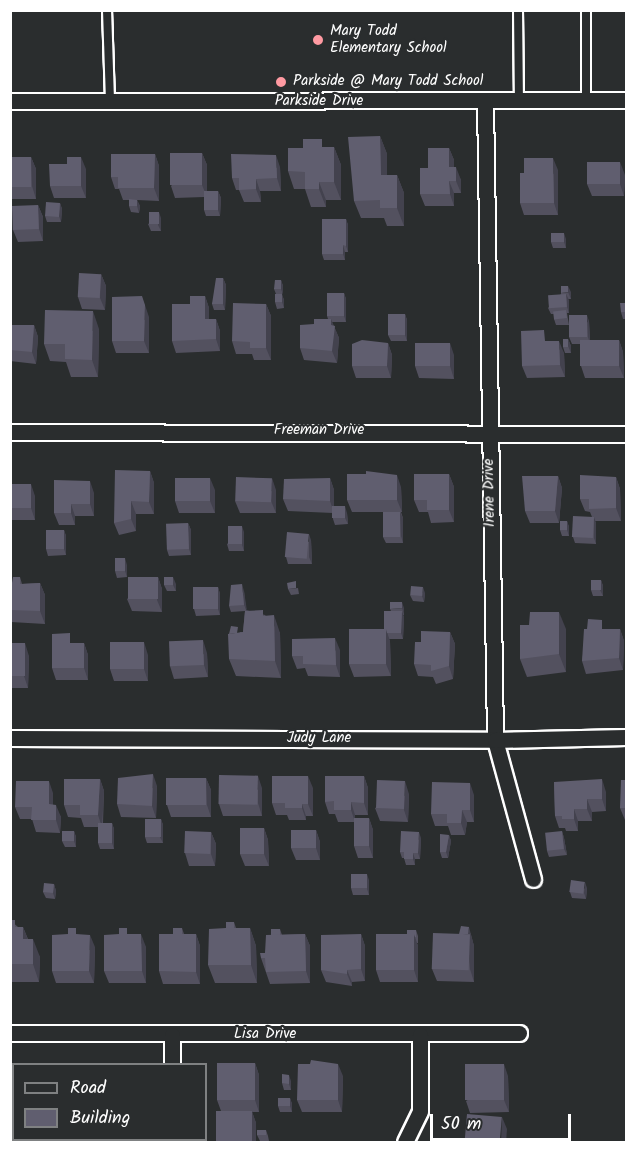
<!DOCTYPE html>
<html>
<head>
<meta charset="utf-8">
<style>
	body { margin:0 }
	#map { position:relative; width:637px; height:1153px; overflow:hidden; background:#2a2d2e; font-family:Kalam,sans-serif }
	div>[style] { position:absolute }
	.roads { filter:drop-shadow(2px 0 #fff) drop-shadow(-2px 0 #fff) drop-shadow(0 2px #fff) drop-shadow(0 -2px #fff) }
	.service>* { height:8px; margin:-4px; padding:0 4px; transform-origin:4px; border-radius:4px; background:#2a2d2e }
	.minor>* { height:15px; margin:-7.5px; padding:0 7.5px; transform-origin:7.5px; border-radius:7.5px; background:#2a2d2e }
	.wall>* { inset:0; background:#53515f; transform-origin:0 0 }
	.shaded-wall>* { inset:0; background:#43424e; transform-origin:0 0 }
	.building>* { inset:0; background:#605e6f; transform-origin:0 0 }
	.dots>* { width:16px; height:16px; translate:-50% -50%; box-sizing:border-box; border:3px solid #2a2d2e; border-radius:50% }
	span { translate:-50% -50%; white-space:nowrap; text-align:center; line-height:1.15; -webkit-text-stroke:4.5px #2a2d2e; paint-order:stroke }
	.poi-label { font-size:15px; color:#fff }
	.left { translate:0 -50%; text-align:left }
	.street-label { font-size:15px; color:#fff }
	.frame { position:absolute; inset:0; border:12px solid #fff; pointer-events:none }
	.legend { position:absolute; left:12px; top:1063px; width:195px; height:78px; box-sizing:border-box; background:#2a2d2e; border:2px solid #7f8182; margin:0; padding:8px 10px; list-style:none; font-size:18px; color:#fff }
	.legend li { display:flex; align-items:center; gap:12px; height:30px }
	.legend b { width:30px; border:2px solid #7f8182 }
	.scale { position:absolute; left:430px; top:1114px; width:141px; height:27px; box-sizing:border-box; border:3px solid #fff; border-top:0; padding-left:8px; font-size:18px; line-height:21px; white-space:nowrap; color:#fff; -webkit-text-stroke:4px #2a2d2e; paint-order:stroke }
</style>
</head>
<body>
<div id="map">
	<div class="roads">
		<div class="service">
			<i style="left:107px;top:10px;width:92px;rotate:88.1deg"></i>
			<i style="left:518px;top:10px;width:91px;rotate:89.4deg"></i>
			<i style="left:586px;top:10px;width:90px;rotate:90deg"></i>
		</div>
		<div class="minor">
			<i style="left:10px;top:101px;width:616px;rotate:-0.09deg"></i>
			<i style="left:485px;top:101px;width:639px;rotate:89.1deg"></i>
			<i style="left:495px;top:740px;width:144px;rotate:74.7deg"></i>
			<i style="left:10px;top:432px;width:616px;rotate:0.19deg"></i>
			<i style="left:10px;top:738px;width:485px;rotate:0.2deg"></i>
			<i style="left:495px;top:740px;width:131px;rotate:-1.3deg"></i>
			<i style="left:10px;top:1033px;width:509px"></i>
			<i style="left:172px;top:1035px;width:29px;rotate:90deg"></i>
			<i style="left:173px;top:1140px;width:2px;rotate:90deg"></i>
			<i style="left:405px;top:1142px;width:34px;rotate:-64deg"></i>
			<i style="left:420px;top:1111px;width:76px;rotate:-90deg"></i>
		</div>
	</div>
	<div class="wall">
		<i style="clip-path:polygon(380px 136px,387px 154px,387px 175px,397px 175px,404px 193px,404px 226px,387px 226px,384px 218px,361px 218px,354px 201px)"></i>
		<i style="clip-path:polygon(325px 147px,334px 147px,341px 165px,341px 200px,326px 200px,326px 207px,311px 207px,305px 189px,294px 189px,288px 171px)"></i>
		<i style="clip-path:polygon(449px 148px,454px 160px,454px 167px,461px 180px,461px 193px,454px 193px,454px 206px,425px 206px,420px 194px,428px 168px)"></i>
		<i style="clip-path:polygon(202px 153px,207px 165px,207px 191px,218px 191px,221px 198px,220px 216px,206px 216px,204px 210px,204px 197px,175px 198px,171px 186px)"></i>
		<i style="clip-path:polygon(155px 154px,159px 166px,159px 201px,137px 200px,140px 206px,139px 213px,131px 212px,129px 206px,129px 200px,123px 200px,119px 189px,115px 189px,111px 177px)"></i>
		<i style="clip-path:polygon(10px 157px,31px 157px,36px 169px,36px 199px,10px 199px)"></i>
		<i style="clip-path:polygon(280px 167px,281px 191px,260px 191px,261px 202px,244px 202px,239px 190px,236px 190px,232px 178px)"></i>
		<i style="clip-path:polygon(86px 169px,86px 198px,54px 198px,50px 186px)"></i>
		<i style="clip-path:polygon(558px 170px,558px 215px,524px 215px,520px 203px)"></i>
		<i style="clip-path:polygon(625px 175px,624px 196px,592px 196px,587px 184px)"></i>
		<i style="clip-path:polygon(60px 203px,62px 209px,61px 222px,47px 222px,45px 216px)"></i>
		<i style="clip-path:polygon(38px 205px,43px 217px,43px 241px,18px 242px,13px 230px)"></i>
		<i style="clip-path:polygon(161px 218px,161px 231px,151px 231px,148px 224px)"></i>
		<i style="clip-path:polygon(346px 219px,348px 225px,348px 252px,345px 252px,345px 260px,324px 260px,322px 254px)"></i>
		<i style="clip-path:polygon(566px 239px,566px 248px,553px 248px,551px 242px)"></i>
		<i style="clip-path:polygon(101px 274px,106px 286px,105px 310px,82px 309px,78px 297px)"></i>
		<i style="clip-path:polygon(223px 278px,226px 285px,225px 310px,214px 310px,212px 304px)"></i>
		<i style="clip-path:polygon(281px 280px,283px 286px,282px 295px,284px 300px,284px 308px,277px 309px,275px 302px,276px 294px,274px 289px)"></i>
		<i style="clip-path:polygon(571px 292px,571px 299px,568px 299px,569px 313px,567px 313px,569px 325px,556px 325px,554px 319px,554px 314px,551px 314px,548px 308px,561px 294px,561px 293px)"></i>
		<i style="clip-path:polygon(344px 293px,346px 299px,346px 322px,332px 322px,339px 338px,337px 363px,304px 360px,300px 348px,314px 324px,328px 319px,327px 316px)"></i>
		<i style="clip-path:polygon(205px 296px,209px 308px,209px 319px,216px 319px,220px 331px,220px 351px,176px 353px,172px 341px,190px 304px)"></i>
		<i style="clip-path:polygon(627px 303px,627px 319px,623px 319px,621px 312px)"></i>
		<i style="clip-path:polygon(266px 304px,271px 316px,271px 360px,254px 360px,252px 354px,236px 354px,232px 341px)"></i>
		<i style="clip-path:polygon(405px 314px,407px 320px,407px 341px,391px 341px,388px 335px)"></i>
		<i style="clip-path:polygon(149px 317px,149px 353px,116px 353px,112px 341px)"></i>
		<i style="clip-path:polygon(589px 321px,590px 340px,619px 340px,623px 352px,624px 378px,585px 378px,581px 366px,580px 344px,572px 344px,569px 337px)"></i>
		<i style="clip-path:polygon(10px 325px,34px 325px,38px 337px,36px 364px,10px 361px)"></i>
		<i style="clip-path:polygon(99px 329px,98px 377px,71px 377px,66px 362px,50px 361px,44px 344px)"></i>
		<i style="clip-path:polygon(568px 339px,571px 346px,571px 353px,565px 353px,563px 347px)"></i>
		<i style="clip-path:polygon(548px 341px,564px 353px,565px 377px,527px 378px,522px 366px)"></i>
		<i style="clip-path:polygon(388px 343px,392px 355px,391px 378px,356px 378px,352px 366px)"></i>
		<i style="clip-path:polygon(454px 355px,454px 379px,419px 378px,415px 366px)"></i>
		<i style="clip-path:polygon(150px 471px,154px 483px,154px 514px,136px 514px,136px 531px,119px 535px,114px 523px)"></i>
		<i style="clip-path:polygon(449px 474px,454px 487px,454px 522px,431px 523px,428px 512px,419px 512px,414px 500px)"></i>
		<i style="clip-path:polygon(558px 476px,562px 488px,559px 523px,530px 523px,525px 511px)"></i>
		<i style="clip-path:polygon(616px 477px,620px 489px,621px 521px,595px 521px,596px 523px,596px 544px,575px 543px,573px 537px,592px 517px,590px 512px,585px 511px,580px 499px)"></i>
		<i style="clip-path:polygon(330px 478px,334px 490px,334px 507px,347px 513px,348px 524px,335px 525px,333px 519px,333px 513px,288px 511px,283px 499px)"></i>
		<i style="clip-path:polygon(54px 480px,94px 493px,94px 516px,75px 516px,75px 525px,59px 525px,54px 513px)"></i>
		<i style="clip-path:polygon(10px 484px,35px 496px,35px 520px,10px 520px)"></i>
		<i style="clip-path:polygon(401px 487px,402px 512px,401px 512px,403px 518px,403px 543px,386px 543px,383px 537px,383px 512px,352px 512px,347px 500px)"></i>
		<i style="clip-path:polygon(215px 490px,215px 513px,179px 513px,175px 501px)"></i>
		<i style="clip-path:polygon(276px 490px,276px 513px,240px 513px,235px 501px)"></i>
		<i style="clip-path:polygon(567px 521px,569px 527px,569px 536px,562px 536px,560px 530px)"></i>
		<i style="clip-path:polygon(188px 523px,191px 530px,191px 555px,169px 556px,167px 550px)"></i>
		<i style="clip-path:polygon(64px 530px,66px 536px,66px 555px,48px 556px,46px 549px)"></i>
		<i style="clip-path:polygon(244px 532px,244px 551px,229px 551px,227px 544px)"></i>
		<i style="clip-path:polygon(311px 540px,312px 564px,288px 564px,286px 557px)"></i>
		<i style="clip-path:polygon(127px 565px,127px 577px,117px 578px,115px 571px)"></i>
		<i style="clip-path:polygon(20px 577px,22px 584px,40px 583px,45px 595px,45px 624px,11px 622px,10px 620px,10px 583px,12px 583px)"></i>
		<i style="clip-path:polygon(158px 577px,162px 589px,162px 612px,132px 611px,127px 599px)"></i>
		<i style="clip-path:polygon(601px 580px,603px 586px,603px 596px,593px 596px,591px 590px)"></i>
		<i style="clip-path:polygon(176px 584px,176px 591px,167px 591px,164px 585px)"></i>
		<i style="clip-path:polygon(218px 587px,220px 594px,220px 615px,196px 616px,194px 609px)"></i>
		<i style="clip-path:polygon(298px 588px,299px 594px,291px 595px,288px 589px)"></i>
		<i style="clip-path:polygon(244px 591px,246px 610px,265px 615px,280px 633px,281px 678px,236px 676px,229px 659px,240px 632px,243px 632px,245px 611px,231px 612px,229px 606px)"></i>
		<i style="clip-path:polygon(425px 593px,424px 602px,413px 601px,410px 595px)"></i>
		<i style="clip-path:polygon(404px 608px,404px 615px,403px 615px,404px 617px,403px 639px,389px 639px,390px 641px,391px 676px,354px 677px,349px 664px,384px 629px,391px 611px,390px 609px)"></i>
		<i style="clip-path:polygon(566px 629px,566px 672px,527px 677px,520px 659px)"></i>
		<i style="clip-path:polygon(587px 629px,620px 629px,624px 641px,623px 670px,586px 674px,582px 661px)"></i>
		<i style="clip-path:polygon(450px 632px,455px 644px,453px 679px,436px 684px,433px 677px,418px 676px,414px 664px)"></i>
		<i style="clip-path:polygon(10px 643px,29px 656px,28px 688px,10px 688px)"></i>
		<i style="clip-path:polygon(73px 643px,84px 643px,88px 655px,88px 680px,56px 680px,52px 668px)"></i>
		<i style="clip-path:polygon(340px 650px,340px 677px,308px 676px,305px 668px,297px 669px,292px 656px)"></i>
		<i style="clip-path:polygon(207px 653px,208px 677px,174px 679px,170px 666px)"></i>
		<i style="clip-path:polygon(148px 655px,148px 681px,114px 681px,110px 669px)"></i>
		<i style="clip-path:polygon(364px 776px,368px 788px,368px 815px,355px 815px,355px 818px,369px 818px,373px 830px,373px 858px,358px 858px,354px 846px,354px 822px,338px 822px,335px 814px,329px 814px,325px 802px)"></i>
		<i style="clip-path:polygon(206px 778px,211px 790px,211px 817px,171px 817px,167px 805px)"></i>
		<i style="clip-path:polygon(100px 779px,104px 791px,103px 823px,112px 823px,114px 829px,114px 849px,100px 849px,98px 843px,98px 827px,84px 827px,81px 818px,68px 817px,64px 805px)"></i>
		<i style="clip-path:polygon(627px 780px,627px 820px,625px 820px,620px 808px)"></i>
		<i style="clip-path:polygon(554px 782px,606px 792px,606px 811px,592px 812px,592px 821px,578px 821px,578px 831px,566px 831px,565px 828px,559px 828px,555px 816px)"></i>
		<i style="clip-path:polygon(157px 786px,156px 818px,121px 817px,117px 804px)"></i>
		<i style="clip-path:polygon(262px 788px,262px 816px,223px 816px,219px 804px)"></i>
		<i style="clip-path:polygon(313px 788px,313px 816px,306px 816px,306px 820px,289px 820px,287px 815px,276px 815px,272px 803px)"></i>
		<i style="clip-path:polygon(53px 793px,53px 805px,61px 817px,60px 833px,36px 832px,32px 819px,20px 819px,15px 807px)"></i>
		<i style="clip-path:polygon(409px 794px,408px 822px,380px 821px,375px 808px)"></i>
		<i style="clip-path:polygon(474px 795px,474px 822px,467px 822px,465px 835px,451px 835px,448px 826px,435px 826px,431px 814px)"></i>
		<i style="clip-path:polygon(161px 819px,163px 825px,163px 843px,147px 843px,145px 837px)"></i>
		<i style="clip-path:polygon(264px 828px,268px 840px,269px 866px,245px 866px,240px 854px)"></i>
		<i style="clip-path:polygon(316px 830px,320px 842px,320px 860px,296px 860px,291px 848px)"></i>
		<i style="clip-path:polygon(74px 831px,76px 837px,76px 847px,65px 847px,62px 841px)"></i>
		<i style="clip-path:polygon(562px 831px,564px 838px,567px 855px,549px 857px,547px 851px)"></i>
		<i style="clip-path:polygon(211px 832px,216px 844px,215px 866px,189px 866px,185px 853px)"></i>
		<i style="clip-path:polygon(449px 835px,451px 841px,448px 858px,442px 858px,440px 852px)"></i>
		<i style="clip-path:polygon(421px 838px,420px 859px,415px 859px,415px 865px,406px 865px,404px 858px,402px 858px,400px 852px)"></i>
		<i style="clip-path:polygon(369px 880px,369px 895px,353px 895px,351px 888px)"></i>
		<i style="clip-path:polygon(54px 884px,56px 891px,55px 899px,46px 898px,43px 892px)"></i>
		<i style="clip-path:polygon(587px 888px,586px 899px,572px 898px,570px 892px)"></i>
		<i style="clip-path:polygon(10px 920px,18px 927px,23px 927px,28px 939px,40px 957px,39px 982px,10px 982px)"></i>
		<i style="clip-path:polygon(234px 922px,236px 928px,250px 928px,256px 946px,257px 983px,215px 983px,208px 965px,226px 928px)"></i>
		<i style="clip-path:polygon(182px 928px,184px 934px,196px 934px,200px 946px,200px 984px,163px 984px,159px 971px,173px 934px)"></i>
		<i style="clip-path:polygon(280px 929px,282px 935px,305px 934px,310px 946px,310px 983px,270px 984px,261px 958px,265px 953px,271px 935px)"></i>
		<i style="clip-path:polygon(416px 930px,418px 936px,418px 943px,417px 943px,418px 946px,418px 982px,380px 982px,376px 970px,407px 934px)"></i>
		<i style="clip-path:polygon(471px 933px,471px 935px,474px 946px,474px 982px,437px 981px,432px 969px)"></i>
		<i style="clip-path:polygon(129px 934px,146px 947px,146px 983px,109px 983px,104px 971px)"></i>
		<i style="clip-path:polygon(361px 934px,365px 946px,365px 981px,352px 982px,352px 986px,326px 982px,321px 970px)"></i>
		<i style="clip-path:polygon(95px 947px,94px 983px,56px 983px,52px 971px)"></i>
		<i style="clip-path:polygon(255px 1063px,259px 1075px,259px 1112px,252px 1112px,256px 1123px,256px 1143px,216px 1143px,221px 1111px,217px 1100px)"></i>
		<i style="left:10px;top:1070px;width:4px;height:27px"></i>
		<i style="clip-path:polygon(343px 1076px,342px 1112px,302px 1112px,297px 1100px)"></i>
		<i style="clip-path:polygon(508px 1076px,509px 1112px,470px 1113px,466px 1101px)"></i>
		<i style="clip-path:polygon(291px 1081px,291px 1090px,284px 1090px,282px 1083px)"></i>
		<i style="clip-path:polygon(290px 1098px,292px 1104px,292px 1112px,280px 1112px,278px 1106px)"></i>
		<i style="left:10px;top:1102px;width:4px;height:34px"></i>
		<i style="clip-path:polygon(266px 1130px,268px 1136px,269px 1141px,260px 1141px,257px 1135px)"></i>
	</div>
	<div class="shaded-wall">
		<i style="clip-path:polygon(380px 136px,387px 154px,387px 193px,381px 175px)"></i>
		<i style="clip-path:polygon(334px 147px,341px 165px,341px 200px,334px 182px)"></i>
		<i style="clip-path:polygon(449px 148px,454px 160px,454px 180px,449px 167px)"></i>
		<i style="clip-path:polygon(202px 153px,207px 165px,207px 197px,202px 185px)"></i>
		<i style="clip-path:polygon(155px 154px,159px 166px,159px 201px,154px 188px)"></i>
		<i style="clip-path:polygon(276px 155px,280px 167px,281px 191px,277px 178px)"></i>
		<i style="clip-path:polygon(31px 157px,36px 169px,36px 199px,32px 186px)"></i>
		<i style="clip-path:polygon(81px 157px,86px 169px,86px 198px,81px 186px)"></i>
		<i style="clip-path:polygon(553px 158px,558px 170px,558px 215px,554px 203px)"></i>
		<i style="clip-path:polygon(620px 162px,625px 175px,624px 196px,620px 184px)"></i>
		<i style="clip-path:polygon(456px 167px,461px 180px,461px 193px,456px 181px)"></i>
		<i style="clip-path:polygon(397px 175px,404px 193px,404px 226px,397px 208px)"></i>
		<i style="clip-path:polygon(256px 179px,260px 191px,261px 202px,256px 189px)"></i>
		<i style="clip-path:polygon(449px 181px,454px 193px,454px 206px,450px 194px)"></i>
		<i style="clip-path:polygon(319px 182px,326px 200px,326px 207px,319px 189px)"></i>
		<i style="clip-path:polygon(218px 191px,221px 198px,220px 216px,218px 210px)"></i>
		<i style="clip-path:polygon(137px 200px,140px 206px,139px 213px,137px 206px)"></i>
		<i style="clip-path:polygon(60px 203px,62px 209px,61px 222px,59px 216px)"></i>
		<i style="clip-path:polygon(38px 205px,43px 217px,43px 241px,39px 229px)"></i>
		<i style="clip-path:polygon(159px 212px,161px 218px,161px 231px,158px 225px)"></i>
		<i style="clip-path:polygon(346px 219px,348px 225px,348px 252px,346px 246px)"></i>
		<i style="clip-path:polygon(564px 233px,566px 239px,566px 248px,564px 242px)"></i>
		<i style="clip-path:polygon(343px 245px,345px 252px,345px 260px,343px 254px)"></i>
		<i style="clip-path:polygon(101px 274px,106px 286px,105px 310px,100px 298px)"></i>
		<i style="clip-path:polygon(223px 278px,226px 285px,225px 310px,223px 304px)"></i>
		<i style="clip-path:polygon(281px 280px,283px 286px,283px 295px,281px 289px)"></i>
		<i style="clip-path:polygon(568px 286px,571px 292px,571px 299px,568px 292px)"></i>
		<i style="clip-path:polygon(344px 293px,346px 299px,346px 322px,344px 316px)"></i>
		<i style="clip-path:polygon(282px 294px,284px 300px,284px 308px,282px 302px)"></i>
		<i style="clip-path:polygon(566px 294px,569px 300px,569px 313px,567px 307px)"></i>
		<i style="clip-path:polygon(205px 296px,209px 308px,209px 331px,205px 319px)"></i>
		<i style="clip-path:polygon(266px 304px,271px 316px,271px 360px,266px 348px)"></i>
		<i style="clip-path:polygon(145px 305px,149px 317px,149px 353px,144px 341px)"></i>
		<i style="clip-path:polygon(93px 311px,99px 329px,98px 377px,92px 360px)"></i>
		<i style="clip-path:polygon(405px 314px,407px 320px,407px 341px,405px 335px)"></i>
		<i style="clip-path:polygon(587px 315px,589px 321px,590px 344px,588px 337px)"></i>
		<i style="clip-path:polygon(216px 319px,220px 331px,220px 351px,216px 339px)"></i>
		<i style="clip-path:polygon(331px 319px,339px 338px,337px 363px,332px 351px)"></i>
		<i style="clip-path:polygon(34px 325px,38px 337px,36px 364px,32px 352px)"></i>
		<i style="clip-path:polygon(568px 339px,571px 346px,571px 353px,568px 346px)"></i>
		<i style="clip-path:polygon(619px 340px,623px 352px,624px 378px,619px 366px)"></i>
		<i style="clip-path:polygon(559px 341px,564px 353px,565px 377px,560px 365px)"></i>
		<i style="clip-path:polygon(388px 343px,392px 355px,391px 378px,387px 366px)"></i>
		<i style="clip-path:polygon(450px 343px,454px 355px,454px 379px,450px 366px)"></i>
		<i style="clip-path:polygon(150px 471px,154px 483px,154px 514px,149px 502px)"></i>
		<i style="clip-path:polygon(449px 474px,454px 487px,454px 522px,449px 510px)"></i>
		<i style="clip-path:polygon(397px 475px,401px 487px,402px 512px,397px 500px)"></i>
		<i style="clip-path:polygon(558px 476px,562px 488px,559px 523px,555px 511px)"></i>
		<i style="clip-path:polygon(616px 477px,620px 489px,621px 521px,616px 508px)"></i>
		<i style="clip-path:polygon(210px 478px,215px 490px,215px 513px,210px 501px)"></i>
		<i style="clip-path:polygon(272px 478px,276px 490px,276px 513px,271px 501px)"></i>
		<i style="clip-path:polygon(330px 478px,334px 490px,334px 513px,330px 501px)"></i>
		<i style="clip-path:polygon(90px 481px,94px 493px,94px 516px,90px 504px)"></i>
		<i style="clip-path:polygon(31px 484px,35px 496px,35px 520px,31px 508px)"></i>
		<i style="clip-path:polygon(131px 501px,136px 514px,136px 531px,131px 519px)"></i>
		<i style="clip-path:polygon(71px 504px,75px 516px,75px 525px,71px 513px)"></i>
		<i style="clip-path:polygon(345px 506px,347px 513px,348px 524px,345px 518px)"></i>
		<i style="clip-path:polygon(400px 512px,403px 518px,403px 543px,401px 536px)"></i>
		<i style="clip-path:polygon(594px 517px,596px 523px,596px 544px,594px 538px)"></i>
		<i style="clip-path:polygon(567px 521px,569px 527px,569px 536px,567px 530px)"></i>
		<i style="clip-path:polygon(188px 523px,191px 530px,191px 555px,189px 549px)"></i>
		<i style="clip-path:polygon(242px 526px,244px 532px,244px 551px,242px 545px)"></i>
		<i style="clip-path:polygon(64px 530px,66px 536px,66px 555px,64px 549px)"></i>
		<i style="clip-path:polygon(309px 534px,311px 540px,312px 564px,309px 557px)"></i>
		<i style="clip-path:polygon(125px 558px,127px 565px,127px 577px,125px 571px)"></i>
		<i style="clip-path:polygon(158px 577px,162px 589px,162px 612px,157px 600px)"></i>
		<i style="clip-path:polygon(173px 577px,176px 584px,176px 591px,173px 585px)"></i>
		<i style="clip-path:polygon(601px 580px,603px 586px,603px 596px,600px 590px)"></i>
		<i style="clip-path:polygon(40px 583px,45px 595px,45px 624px,40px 611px)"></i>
		<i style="clip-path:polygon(242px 584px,244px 591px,247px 611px,244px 605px)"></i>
		<i style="clip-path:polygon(218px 587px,220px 594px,220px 615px,218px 609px)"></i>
		<i style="clip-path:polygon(423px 587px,425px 593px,424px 602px,422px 596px)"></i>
		<i style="clip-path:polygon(402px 602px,404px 608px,404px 615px,402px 608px)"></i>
		<i style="clip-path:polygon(402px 611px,404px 617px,403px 639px,401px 633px)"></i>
		<i style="clip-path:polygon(559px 612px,566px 629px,566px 672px,559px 654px)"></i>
		<i style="clip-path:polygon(274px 615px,280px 633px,281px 678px,275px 661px)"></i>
		<i style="clip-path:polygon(386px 629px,390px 641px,391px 676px,386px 664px)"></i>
		<i style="clip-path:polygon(620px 629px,624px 641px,623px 670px,619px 658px)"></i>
		<i style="clip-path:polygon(450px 632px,455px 644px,453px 679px,449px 666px)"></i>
		<i style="clip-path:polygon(335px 638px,340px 650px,340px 677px,336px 665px)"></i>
		<i style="clip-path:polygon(203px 640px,207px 653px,208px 677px,204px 665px)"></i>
		<i style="clip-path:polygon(144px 642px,148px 655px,148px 681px,144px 669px)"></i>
		<i style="clip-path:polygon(25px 643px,29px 656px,28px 688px,24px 676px)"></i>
		<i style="clip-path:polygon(84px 643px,88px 655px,88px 680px,84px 668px)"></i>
		<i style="clip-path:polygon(153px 774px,157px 786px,156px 818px,152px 806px)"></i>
		<i style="clip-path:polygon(258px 776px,262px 788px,262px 816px,258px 803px)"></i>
		<i style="clip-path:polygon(308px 776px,313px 788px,313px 816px,308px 804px)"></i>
		<i style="clip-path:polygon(364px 776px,368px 788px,368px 815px,364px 803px)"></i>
		<i style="clip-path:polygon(206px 778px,211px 790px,211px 817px,207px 805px)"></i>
		<i style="clip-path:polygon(100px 779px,104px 791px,102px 827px,98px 815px)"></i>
		<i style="clip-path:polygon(602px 779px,606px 792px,606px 811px,602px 799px)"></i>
		<i style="clip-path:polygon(49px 781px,53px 793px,53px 817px,49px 804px)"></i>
		<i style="clip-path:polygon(405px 781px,409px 794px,408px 822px,404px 810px)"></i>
		<i style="clip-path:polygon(470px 783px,474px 795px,474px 822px,470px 810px)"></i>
		<i style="clip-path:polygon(587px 799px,592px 812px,592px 821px,587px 809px)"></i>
		<i style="clip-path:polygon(351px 802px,355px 815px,355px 822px,351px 810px)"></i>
		<i style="clip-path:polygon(302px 804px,306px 816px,306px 820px,302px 808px)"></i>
		<i style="clip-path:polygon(56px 805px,61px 817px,60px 833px,56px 820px)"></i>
		<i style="clip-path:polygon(574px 809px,578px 821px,578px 831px,574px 819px)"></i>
		<i style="clip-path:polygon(462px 810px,467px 822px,465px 835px,461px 823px)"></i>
		<i style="clip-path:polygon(369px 818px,373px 830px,373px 858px,369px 846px)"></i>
		<i style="clip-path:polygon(161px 819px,163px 825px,163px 843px,160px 837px)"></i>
		<i style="clip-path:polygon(112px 823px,114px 829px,114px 849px,112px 843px)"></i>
		<i style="clip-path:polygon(264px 828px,268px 840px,269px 866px,264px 854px)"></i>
		<i style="clip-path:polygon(316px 830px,320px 842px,320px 860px,316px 848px)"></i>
		<i style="clip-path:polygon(74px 831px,76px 837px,76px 847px,74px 841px)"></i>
		<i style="clip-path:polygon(562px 831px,564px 838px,567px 855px,564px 849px)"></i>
		<i style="clip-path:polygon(211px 832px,216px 844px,215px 866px,211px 854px)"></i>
		<i style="clip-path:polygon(419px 832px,421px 838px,420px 859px,418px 853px)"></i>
		<i style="clip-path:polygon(449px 835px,451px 841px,448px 858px,446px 852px)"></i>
		<i style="clip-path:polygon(10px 850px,11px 880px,10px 877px)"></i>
		<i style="clip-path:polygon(413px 853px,415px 859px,415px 865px,413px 859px)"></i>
		<i style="clip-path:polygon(367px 874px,369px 880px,369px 895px,367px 889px)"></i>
		<i style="clip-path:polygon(585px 882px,587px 888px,586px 899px,584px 893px)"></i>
		<i style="clip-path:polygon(54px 884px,56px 891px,55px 899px,53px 893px)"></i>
		<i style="clip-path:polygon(23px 927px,30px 945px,23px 939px)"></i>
		<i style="clip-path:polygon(469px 927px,474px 946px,474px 982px,470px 969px,467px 937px)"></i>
		<i style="clip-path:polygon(250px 928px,256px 946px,257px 983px,251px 965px)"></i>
		<i style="clip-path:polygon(141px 934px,146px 947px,146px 983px,142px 971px)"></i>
		<i style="clip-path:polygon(196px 934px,200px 946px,200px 984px,196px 972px)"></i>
		<i style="clip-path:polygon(305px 934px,310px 946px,310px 983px,306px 971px)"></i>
		<i style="clip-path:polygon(361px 934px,365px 946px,365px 981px,361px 969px)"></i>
		<i style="clip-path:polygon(414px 934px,418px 946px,418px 982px,414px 970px)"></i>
		<i style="clip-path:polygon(90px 935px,95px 947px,94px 983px,89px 971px)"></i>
		<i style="clip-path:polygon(33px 939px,40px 957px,39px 982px,33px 964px)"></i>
		<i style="clip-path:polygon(347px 970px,352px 982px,352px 986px,347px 974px)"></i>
		<i style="clip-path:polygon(255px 1063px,259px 1075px,259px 1112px,255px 1100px)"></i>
		<i style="clip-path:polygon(338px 1064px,343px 1076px,342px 1112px,338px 1100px)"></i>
		<i style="clip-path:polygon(504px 1064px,508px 1076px,509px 1112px,504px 1100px)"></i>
		<i style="clip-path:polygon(289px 1075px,291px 1081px,291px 1090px,289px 1084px)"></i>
		<i style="clip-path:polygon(290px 1098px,292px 1104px,292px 1112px,290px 1106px)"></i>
		<i style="clip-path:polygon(252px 1111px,256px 1123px,256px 1143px,252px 1143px)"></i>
		<i style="clip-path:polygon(502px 1117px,507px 1129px,506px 1143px,501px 1143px)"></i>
		<i style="left:118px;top:1140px;width:4px;height:3px"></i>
	</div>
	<div class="building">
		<i style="clip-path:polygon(380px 136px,381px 175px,397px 175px,397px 208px,380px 208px,380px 200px,354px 201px,348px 137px)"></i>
		<i style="clip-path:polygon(303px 139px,322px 139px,322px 147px,334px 147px,334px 182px,319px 182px,319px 189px,305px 189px,305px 172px,288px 171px,288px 148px,303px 148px)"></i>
		<i style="clip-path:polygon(428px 148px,449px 148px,449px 167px,456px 167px,456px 181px,449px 181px,450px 194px,420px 194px,420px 168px,428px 168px)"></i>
		<i style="left:202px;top:153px;width:32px;height:32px;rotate:90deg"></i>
		<i style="clip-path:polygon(111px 154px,155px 154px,154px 188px,118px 188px,118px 177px,111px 177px)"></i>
		<i style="clip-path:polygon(231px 154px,276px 155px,277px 178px,256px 179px,256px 189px,239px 190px,239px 178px,232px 178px)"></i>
		<i style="left:10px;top:157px;width:21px;height:30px"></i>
		<i style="clip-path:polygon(67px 157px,81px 157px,81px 186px,50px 186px,49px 164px,67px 164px)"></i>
		<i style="clip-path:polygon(524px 158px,553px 158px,554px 203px,520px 203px,520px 173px,524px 173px)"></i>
		<i style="left:587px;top:162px;width:33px;height:22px"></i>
		<i style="left:204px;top:191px;width:14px;height:19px"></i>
		<i style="clip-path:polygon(129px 199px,137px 200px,137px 206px,129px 206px)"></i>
		<i style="left:46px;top:202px;width:14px;height:14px;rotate:4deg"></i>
		<i style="left:38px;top:205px;width:24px;height:26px;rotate:88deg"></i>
		<i style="left:149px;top:212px;width:10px;height:12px"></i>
		<i style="clip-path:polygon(322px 219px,346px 219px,346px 246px,343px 245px,343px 254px,322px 254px)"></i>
		<i style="left:551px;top:233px;width:13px;height:9px"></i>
		<i style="left:79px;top:273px;width:22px;height:24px;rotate:3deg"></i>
		<i style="clip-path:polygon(216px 278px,223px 278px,223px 304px,212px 304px)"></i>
		<i style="clip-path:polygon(275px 280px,281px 280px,281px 289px,274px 289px)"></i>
		<i style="clip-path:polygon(561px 286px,568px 286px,568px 292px,561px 293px)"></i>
		<i style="left:327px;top:293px;width:17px;height:23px"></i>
		<i style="left:275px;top:294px;width:7px;height:8px"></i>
		<i style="left:566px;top:294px;width:13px;height:18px;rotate:86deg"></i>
		<i style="clip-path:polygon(142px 296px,145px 305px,144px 341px,112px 341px,112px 297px)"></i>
		<i style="clip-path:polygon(190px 296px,205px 296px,205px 319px,216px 319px,216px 339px,172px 341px,172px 304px,190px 304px)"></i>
		<i style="clip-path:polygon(233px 303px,266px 304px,266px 348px,250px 348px,250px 342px,232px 341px)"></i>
		<i style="clip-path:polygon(620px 303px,627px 303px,627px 312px,621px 312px)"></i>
		<i style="clip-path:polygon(45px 310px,93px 311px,92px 360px,65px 359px,65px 344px,44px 344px)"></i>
		<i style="left:566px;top:310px;width:8px;height:13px;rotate:83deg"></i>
		<i style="left:388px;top:314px;width:17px;height:21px"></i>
		<i style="left:569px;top:315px;width:18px;height:22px"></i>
		<i style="clip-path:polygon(314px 319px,331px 319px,331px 325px,335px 326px,332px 351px,300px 348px,300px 325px,314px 324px)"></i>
		<i style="clip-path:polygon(10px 325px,34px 325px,32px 352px,10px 350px)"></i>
		<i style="clip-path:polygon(544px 330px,545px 341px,559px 341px,560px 365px,522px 366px,521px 331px)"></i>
		<i style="left:563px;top:339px;width:5px;height:8px"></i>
		<i style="clip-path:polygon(362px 340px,388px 343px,387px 366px,352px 366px,352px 344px)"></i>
		<i style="left:580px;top:340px;width:39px;height:26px"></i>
		<i style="left:415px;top:343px;width:35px;height:23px"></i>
		<i style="clip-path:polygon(115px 470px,150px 471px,149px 502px,131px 501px,131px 519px,114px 523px)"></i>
		<i style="clip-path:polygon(366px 471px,397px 475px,397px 500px,347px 500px,347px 474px,366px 474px)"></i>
		<i style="clip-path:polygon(414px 474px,449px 474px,449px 510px,427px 510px,427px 500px,414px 500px)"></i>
		<i style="clip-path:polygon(580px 475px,616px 477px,616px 508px,589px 509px,589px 499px,580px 499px)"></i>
		<i style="clip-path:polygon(522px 476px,558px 476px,555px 511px,525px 511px)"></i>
		<i style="left:236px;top:477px;width:36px;height:24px;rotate:2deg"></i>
		<i style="left:175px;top:478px;width:35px;height:23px"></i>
		<i style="clip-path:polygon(330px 478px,330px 501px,283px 499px,284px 479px)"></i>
		<i style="clip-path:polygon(54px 480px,90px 481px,90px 504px,71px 504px,71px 513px,54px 513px)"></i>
		<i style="left:10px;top:484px;width:21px;height:24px"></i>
		<i style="left:345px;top:506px;width:12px;height:13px;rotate:90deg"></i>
		<i style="left:383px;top:512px;width:17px;height:25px"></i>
		<i style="left:573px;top:516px;width:21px;height:21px;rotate:3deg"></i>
		<i style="left:560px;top:521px;width:7px;height:9px"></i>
		<i style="left:188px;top:523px;width:26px;height:22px;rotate:88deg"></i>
		<i style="left:228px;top:526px;width:14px;height:18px"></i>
		<i style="left:46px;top:530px;width:18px;height:19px"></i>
		<i style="left:287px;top:532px;width:22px;height:25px;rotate:5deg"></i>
		<i style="left:115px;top:558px;width:10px;height:13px"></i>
		<i style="clip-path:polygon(13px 577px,20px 577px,20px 584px,40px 583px,40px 611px,10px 610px,10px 583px,12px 583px)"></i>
		<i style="left:128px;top:577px;width:30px;height:22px"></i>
		<i style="left:164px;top:577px;width:9px;height:8px"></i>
		<i style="left:591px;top:580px;width:10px;height:10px"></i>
		<i style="clip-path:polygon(296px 581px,296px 588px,288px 589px,287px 583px)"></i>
		<i style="clip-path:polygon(242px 584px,244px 605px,229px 606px,231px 585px)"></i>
		<i style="left:411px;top:586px;width:12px;height:9px;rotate:5deg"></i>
		<i style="left:218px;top:587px;width:22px;height:25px;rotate:90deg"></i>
		<i style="clip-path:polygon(390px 602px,402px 602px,402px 608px,390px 609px)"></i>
		<i style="clip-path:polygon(263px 610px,263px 616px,274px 615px,275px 661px,229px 659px,228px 634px,243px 632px,245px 611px)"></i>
		<i style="clip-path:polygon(384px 611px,402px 611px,401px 633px,387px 633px,386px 629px,384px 629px)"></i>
		<i style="clip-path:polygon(530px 612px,559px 612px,559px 654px,520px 659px,520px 625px,529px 625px)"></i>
		<i style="clip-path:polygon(588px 619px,602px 620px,602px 629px,620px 629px,619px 658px,582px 661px,584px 629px,587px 629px)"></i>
		<i style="clip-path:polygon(231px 626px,238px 627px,237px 633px,229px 634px)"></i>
		<i style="left:386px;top:629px;width:35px;height:37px;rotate:90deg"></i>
		<i style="clip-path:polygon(421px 631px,450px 632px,449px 666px,431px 671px,431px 665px,414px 664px,415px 642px,421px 642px)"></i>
		<i style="clip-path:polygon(70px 633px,70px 643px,84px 643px,84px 668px,52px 668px,52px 634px)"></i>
		<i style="clip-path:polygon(335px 638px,336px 665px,303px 664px,303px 656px,292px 656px,292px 639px)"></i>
		<i style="left:203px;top:640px;width:25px;height:34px;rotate:88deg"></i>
		<i style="left:110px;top:642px;width:34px;height:27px"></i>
		<i style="left:10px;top:643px;width:15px;height:33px"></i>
		<i style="clip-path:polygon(153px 774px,152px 806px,117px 804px,118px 778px)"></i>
		<i style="left:219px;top:775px;width:39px;height:29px;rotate:1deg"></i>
		<i style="clip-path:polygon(272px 776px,308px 776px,308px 804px,302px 804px,302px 808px,285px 808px,285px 803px,272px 803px)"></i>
		<i style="clip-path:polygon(325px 776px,364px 776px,364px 803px,351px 802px,351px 810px,334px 810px,334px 801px,325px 802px)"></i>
		<i style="left:166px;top:778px;width:40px;height:27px"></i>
		<i style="clip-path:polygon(64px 779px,100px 779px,98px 815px,80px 815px,80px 805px,64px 805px)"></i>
		<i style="clip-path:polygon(602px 779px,602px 799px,587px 799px,587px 809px,574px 809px,574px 819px,562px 819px,562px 816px,555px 816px,554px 782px)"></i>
		<i style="left:377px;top:780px;width:28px;height:28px;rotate:2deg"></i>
		<i style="clip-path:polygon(621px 780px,627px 780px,627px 808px,620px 808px)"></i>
		<i style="clip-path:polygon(16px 781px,49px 781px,49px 804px,56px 805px,56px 820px,31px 820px,32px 807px,15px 807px)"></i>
		<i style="clip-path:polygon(432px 782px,470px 783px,470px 810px,462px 810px,461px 823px,447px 823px,447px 814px,431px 814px)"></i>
		<i style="left:354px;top:818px;width:15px;height:28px"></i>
		<i style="left:145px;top:819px;width:16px;height:18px"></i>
		<i style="left:98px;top:823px;width:14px;height:20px"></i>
		<i style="left:240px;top:828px;width:24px;height:26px"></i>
		<i style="left:291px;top:830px;width:25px;height:18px"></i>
		<i style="left:62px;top:831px;width:12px;height:10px"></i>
		<i style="left:185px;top:831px;width:26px;height:22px;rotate:2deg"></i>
		<i style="clip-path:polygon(401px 831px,419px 832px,418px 853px,413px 853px,413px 859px,404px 859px,404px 852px,400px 852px)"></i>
		<i style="left:562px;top:831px;width:18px;height:17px;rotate:84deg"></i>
		<i style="clip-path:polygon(440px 834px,449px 835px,446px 852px,440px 852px)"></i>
		<i style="left:351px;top:874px;width:16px;height:14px"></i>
		<i style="left:571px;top:880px;width:14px;height:12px;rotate:8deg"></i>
		<i style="left:44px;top:883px;width:10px;height:9px;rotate:6deg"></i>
		<i style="clip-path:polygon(10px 920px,15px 920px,15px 927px,23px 927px,23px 939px,33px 939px,33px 964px,10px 964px)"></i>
		<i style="clip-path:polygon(226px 922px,234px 922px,234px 928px,250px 928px,251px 965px,208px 965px,209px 929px,226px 928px)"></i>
		<i style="clip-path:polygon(461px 926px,469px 927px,468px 934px,459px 934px)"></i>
		<i style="clip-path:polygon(68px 928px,76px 928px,76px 934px,90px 935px,89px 971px,52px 971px,52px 935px,68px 934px)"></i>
		<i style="clip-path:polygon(119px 928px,127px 928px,127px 934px,141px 934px,142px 971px,104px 971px,104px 935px,119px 934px)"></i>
		<i style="clip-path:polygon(173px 928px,182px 928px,182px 934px,196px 934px,196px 972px,159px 971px,159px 934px,173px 934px)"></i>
		<i style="left:271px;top:929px;width:9px;height:6px"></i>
		<i style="clip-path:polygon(407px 930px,416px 930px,416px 937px,415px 937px,414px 934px,407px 934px)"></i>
		<i style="left:433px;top:933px;width:37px;height:36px;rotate:2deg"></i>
		<i style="clip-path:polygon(305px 934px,306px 971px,266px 972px,265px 958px,261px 958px,260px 953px,265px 953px,266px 935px)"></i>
		<i style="clip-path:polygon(361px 934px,361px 969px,347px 970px,347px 974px,321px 970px,321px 935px)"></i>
		<i style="left:376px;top:934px;width:38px;height:36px"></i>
		<i style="clip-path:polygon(311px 1060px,338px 1064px,338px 1100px,297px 1100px,298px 1064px,310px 1064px)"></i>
		<i style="left:72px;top:1063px;width:43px;height:2px"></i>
		<i style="left:217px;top:1063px;width:38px;height:37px"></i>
		<i style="left:504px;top:1064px;width:36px;height:39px;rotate:90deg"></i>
		<i style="left:10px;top:1070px;width:4px;height:20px"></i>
		<i style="clip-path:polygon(282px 1074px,289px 1075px,289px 1084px,282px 1083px)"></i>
		<i style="left:278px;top:1098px;width:12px;height:8px"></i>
		<i style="left:10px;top:1102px;width:4px;height:22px"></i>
		<i style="left:216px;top:1111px;width:36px;height:32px"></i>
		<i style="left:467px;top:1114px;width:35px;height:29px;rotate:5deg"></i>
		<i style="left:257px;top:1130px;width:9px;height:5px"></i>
		<i style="left:81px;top:1140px;width:37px;height:3px"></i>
	</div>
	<div class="dots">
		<i style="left:318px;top:40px;background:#ff9aa2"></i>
		<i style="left:281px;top:82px;background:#ff9aa2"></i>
	</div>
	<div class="poi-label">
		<span class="left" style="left:330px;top:40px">Mary Todd<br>Elementary School</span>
		<span class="left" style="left:293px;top:82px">Parkside @ Mary Todd School</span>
	</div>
	<div class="street-label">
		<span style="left:319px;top:102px">Parkside Drive</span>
		<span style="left:319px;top:431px">Freeman Drive</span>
		<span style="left:490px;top:493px;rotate:-91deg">Irene Drive</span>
		<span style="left:319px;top:739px">Judy Lane</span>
		<span style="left:265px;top:1035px">Lisa Drive</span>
	</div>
	<div class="frame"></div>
	<ul class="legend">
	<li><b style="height:8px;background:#2a2d2e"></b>Road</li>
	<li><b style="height:16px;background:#605e6f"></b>Building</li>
	</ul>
	<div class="scale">50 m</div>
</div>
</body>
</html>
